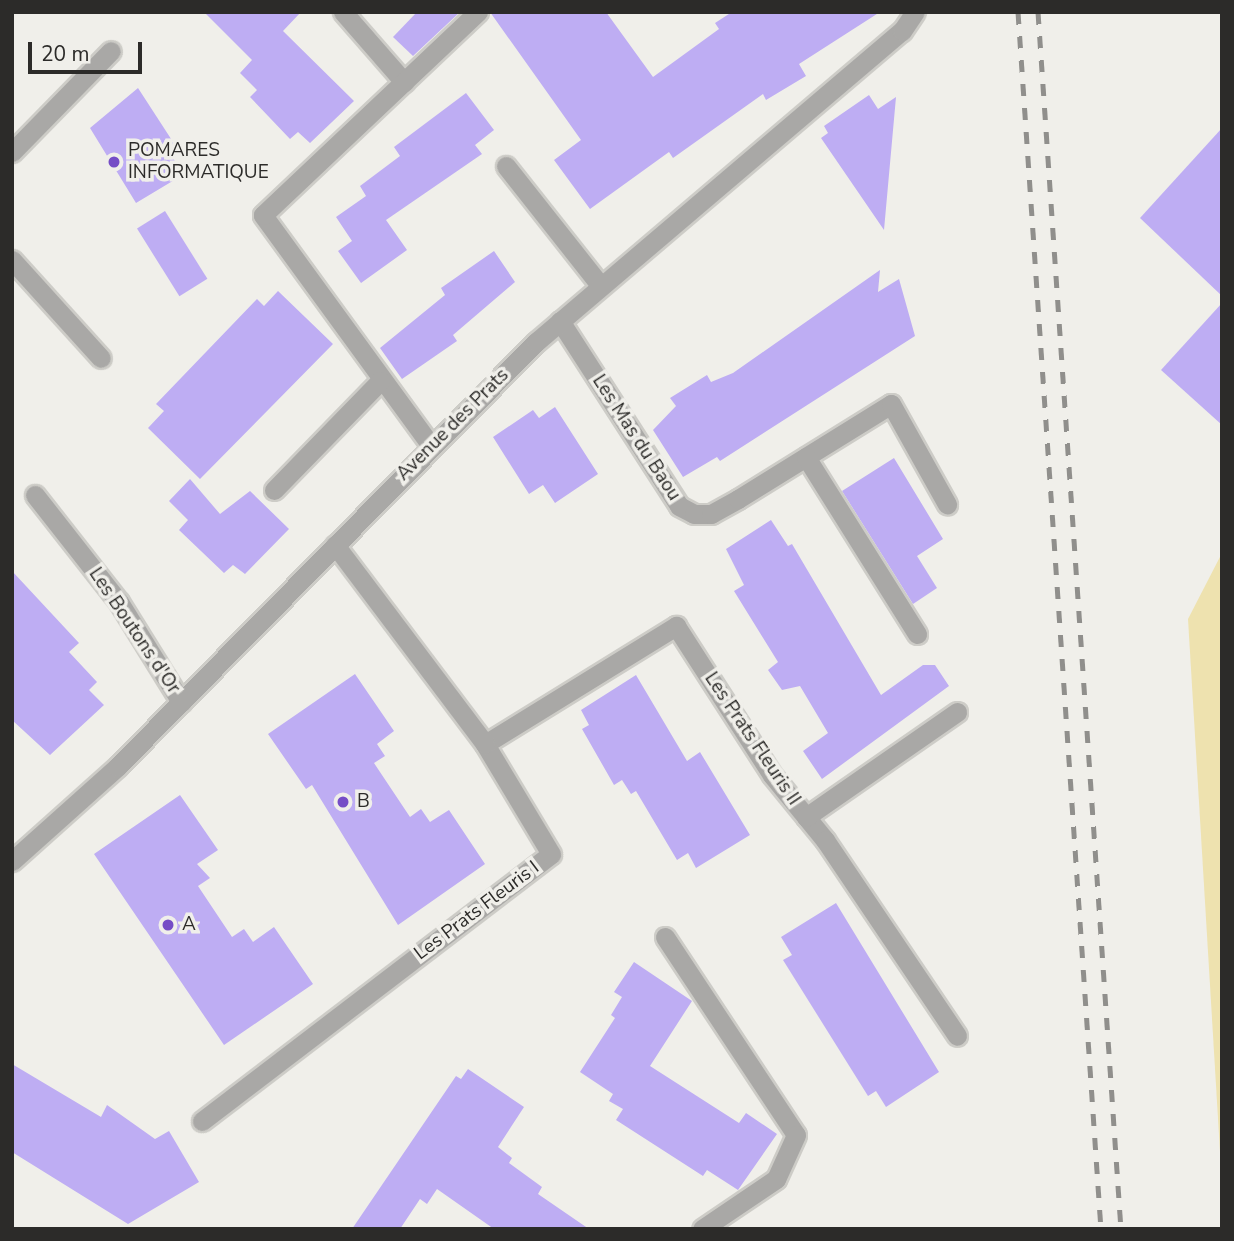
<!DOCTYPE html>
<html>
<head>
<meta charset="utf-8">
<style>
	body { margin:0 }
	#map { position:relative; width:1234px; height:1241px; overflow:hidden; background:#f0efea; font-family:"Nunito Sans",sans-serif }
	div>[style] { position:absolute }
	.green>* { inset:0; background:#eee2af }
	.building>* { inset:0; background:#beadf3; transform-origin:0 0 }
	.roads { filter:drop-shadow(2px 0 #cdccc7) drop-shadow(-2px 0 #cdccc7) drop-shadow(0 2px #cdccc7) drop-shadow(0 -2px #cdccc7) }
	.service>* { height:19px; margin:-9.5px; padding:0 9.5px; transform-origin:9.5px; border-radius:9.5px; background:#a9a8a6 }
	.minor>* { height:19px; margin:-9.5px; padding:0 9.5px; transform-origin:9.5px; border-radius:9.5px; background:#a9a8a6 }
	.tertiary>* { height:19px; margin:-9.5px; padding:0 9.5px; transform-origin:9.5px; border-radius:9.5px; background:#a9a8a6 }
	.rail>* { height:5px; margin-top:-2.5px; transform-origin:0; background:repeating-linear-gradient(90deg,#908f8c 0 12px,transparent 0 24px) }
	.dots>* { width:19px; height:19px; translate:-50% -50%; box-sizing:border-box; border:4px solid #f0efea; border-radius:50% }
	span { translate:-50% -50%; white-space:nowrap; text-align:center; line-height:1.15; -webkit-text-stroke:7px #f0efea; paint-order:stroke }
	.poi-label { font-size:19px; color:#2c2b29 }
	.left { translate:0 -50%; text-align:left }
	.street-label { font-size:19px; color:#2c2b29 }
	.frame { position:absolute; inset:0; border:14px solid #2c2b29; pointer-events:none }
	.scale { position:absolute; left:28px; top:42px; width:114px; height:32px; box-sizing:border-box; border:4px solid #2c2b29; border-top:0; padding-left:9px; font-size:21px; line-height:24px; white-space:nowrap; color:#2c2b29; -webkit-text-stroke:5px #f0efea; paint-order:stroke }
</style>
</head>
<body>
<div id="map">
	<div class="green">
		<i style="clip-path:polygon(1222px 553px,1222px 1185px,1188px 619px)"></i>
	</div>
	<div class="building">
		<i style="clip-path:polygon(204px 12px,301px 12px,283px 31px,354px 101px,310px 143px,298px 132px,290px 139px,250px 97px,257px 90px,240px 73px,252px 60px)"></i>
		<i style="clip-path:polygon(417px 12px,460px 12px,413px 56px,393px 37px)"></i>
		<i style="clip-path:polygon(490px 12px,606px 12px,653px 77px,719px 29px,715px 23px,732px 12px,880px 12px,799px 64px,806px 76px,766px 100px,763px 94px,673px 158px,669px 152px,590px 209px,554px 160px,581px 140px)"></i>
		<i style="clip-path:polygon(138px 88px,175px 145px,168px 150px,178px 166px,172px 171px,176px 179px,136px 203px,90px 128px)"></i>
		<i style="clip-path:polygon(466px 93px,494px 130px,475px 145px,482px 154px,386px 220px,407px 250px,361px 283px,338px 251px,352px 241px,336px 217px,366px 196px,360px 186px,400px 156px,394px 147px)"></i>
		<i style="clip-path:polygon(869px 95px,878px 109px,896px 97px,884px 230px,821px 138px,828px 133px,824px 126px)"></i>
		<i style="clip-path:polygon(1222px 128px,1222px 296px,1140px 218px)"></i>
		<i style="left:165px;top:211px;width:80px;height:33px;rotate:58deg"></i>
		<i style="clip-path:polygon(494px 251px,515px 282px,453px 335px,457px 341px,402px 379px,380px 348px,445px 295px,441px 288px)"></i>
		<i style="clip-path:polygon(880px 270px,878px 292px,899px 279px,915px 336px,720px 461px,717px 457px,683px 477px,653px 430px,676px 406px,670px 398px,707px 375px,711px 382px,733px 373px)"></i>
		<i style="clip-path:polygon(278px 291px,333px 344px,200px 479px,148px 428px,164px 411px,156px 404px,257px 299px,264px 306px)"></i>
		<i style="clip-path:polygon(1222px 303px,1222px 425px,1161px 370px)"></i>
		<i style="clip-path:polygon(555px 407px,598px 474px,555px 503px,543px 485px,529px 494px,493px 437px,533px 410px,539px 418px)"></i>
		<i style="clip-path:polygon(894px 458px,943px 539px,917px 556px,937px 588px,913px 604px,842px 491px)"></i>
		<i style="clip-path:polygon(190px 479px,220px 514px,250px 491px,289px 529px,245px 574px,233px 565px,224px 573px,179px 530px,188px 520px,169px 501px)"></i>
		<i style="clip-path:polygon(771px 520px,788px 546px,792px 544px,881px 695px,923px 665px,935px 665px,949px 686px,822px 779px,803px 751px,828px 733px,800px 686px,782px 690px,768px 670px,778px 662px,734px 591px,744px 585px,726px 549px)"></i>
		<i style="clip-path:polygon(12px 571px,79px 643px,69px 652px,97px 682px,89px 690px,104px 705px,50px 755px,12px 720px)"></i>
		<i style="clip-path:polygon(355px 674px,394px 731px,377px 744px,385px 756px,374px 763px,410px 817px,421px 809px,430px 822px,449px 810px,485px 864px,398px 925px,312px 785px,306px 789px,268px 734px)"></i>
		<i style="clip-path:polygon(636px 675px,687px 761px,700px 752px,750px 835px,696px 868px,688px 853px,677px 860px,636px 791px,631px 794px,622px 780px,614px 785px,582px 729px,589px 725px,581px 710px)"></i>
		<i style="clip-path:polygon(180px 795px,218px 850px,197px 864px,210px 878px,198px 886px,232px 937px,244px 929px,253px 942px,274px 927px,313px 984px,224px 1045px,94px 854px)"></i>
		<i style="clip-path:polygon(836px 903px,939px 1072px,886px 1107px,876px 1091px,868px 1096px,783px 960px,792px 955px,781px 937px)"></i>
		<i style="clip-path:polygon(634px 962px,692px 1001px,650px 1066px,739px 1123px,746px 1113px,777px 1134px,738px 1190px,707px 1170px,703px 1176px,616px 1120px,623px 1109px,609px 1101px,613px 1094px,580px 1072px,615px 1018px,611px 1015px,622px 997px,614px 992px)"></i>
		<i style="clip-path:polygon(12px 1064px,101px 1117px,107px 1105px,155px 1139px,169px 1131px,199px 1182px,128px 1224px,12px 1152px)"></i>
		<i style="clip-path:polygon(468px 1069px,524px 1107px,498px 1147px,512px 1158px,509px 1163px,542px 1187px,538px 1194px,589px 1229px,494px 1229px,437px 1189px,427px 1204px,420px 1199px,400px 1229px,352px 1229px,456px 1076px,461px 1079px)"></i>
	</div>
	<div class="roads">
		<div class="service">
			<i style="left:343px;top:12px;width:93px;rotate:48.9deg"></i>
			<i style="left:12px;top:152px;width:141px;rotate:-45.6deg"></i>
			<i style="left:12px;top:260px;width:132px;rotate:47.8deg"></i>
			<i style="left:560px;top:321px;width:220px;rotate:57.2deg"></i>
			<i style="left:679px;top:506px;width:17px;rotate:28deg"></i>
			<i style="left:694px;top:514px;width:17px"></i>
			<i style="left:711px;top:514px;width:31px;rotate:-29deg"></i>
			<i style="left:738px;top:499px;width:180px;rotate:-31.8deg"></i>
			<i style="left:891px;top:404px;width:115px;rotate:60.8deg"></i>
			<i style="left:432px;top:447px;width:287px;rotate:-126.1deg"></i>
			<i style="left:263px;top:215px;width:296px;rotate:-43.4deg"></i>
			<i style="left:806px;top:457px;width:209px;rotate:57.9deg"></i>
			<i style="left:274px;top:490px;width:152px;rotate:-45.8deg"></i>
			<i style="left:35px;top:495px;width:136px;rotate:51.9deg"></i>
			<i style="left:119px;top:602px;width:118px;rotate:58.2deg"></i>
			<i style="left:485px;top:744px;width:225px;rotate:-31.7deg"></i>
			<i style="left:676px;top:626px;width:177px;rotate:57.2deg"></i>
			<i style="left:772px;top:775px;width:84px;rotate:50.8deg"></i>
			<i style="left:825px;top:840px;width:236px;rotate:56deg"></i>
			<i style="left:806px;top:817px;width:184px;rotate:-34.8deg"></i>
			<i style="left:202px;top:1121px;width:439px;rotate:-37.4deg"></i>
			<i style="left:551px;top:854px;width:128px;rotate:-121deg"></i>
			<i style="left:485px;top:744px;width:249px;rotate:-127deg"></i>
		</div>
		<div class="minor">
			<i style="left:506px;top:166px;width:152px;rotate:51.7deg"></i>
			<i style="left:665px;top:937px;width:237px;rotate:56.5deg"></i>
			<i style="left:796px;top:1135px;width:48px;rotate:114.4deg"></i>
			<i style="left:776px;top:1179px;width:89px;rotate:146deg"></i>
		</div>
		<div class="tertiary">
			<i style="left:12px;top:861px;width:141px;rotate:-41.8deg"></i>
			<i style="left:117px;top:767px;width:597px;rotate:-45.41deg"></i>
			<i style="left:536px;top:342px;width:480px;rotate:-40.4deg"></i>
			<i style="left:902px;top:31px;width:23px;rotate:-56deg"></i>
		</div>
	</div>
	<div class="rail">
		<i style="left:1018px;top:12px;width:1220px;rotate:86.1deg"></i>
		<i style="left:1038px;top:12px;width:1220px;rotate:86.1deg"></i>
	</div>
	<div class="dots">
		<i style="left:114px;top:162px;background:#754dc6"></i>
		<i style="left:343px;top:802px;background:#754dc6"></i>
		<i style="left:168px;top:925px;background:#754dc6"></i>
	</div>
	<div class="poi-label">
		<span class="left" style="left:128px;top:162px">POMARES<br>INFORMATIQUE</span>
		<span class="left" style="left:357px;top:802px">B</span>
		<span class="left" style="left:182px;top:925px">A</span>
	</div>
	<div class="street-label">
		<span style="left:453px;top:425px;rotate:-45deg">Avenue des Prats</span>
		<span style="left:636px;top:438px;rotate:57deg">Les Mas du Baou</span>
		<span style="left:134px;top:631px;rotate:56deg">Les Boutons d'Or</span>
		<span style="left:752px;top:739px;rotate:56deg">Les Prats Fleuris II</span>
		<span style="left:477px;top:911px;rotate:-37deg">Les Prats Fleuris I</span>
	</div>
	<div class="frame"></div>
	<div class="scale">20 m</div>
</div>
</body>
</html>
